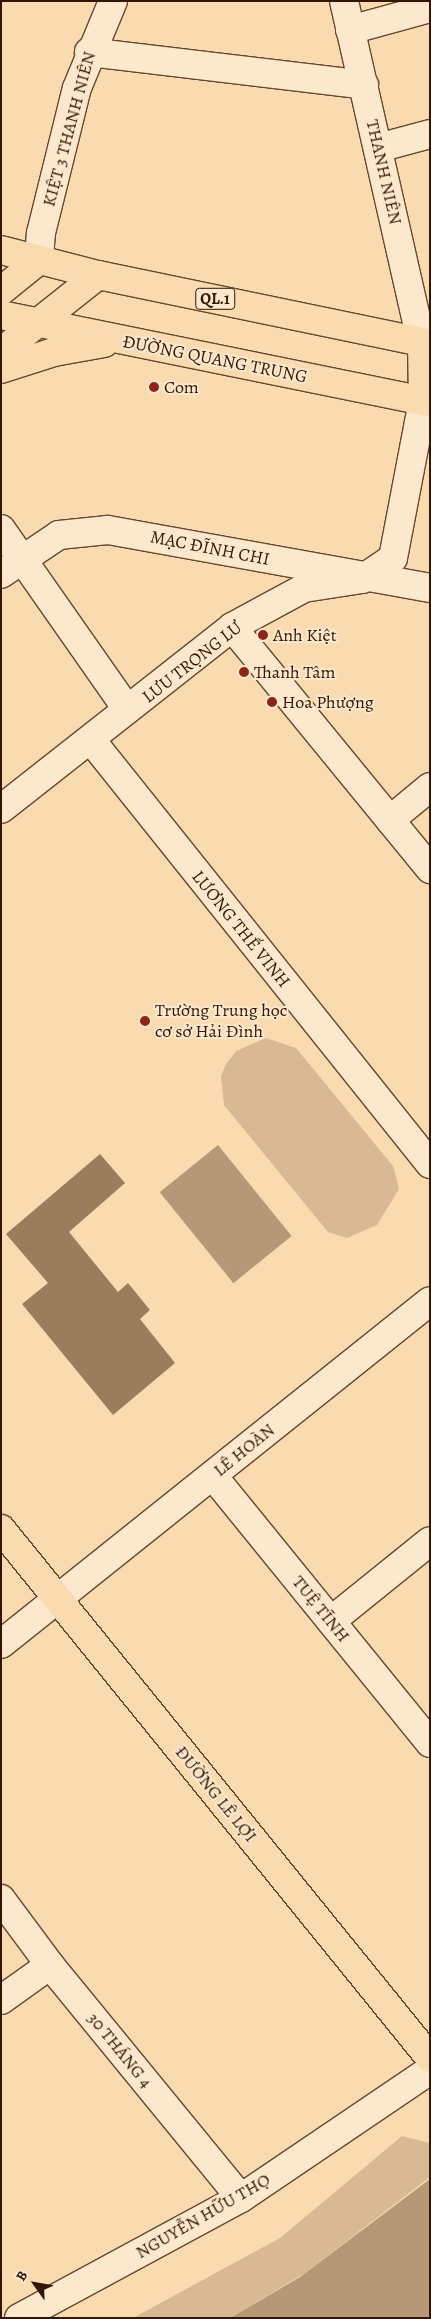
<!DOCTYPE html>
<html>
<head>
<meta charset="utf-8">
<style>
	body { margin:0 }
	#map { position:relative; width:431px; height:2319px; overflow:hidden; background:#fadbb0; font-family:Alegreya,serif }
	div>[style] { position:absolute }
	.green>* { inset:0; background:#d8b993 }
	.water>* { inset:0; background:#b79876; transform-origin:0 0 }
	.building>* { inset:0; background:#9b7c5d }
	.roads { filter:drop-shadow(1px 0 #66462f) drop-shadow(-1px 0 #66462f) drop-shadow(0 1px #66462f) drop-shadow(0 -1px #66462f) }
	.minor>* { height:28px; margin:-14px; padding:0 14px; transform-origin:14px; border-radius:14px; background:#fce8cc }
	.major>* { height:28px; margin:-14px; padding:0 14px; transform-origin:14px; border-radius:14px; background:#fadbb0 }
	.dots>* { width:14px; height:14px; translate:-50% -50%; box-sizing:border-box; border:2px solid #fce8cc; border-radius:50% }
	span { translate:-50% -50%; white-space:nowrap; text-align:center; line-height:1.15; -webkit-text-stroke:4px #fce8cc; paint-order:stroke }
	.shield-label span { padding:1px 4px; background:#fce8cc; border:1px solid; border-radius:4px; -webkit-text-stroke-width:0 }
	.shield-label { font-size:16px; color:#341504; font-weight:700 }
	.street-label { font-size:18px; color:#341504 }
	.poi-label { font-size:18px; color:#341504 }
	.left { translate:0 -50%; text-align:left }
	.frame { position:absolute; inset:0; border:2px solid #341504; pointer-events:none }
	.north { position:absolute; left:10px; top:2259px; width:50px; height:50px; -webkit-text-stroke:4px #fce8cc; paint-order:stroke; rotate:302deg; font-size:14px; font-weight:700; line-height:20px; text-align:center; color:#341504 }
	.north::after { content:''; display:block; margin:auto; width:18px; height:22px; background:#341504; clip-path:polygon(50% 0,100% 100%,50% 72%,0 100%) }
</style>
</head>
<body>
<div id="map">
	<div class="green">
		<i style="clip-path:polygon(266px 1038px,296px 1048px,393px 1166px,399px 1189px,377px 1225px,347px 1238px,328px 1232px,224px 1105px,221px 1076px,226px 1064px,236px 1051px)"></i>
		<i style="clip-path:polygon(402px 2136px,430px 2143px,430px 2177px,305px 2273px,230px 2318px,133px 2318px,280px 2238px)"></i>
	</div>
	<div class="water">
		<i style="left:218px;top:1145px;width:117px;height:75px;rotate:51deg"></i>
		<i style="clip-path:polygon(430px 2179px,430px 2318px,230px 2318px,300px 2277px)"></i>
	</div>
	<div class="building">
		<i style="clip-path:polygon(100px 1154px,125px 1183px,69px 1232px,118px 1292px,128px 1283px,150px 1310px,140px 1319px,175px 1363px,113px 1415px,22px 1304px,48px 1283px,6px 1234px)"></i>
	</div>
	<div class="roads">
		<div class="minor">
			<i style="left:344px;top:1px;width:351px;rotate:77.2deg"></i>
			<i style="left:350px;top:30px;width:83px;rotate:-15.4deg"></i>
			<i style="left:89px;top:52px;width:277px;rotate:6.8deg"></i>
			<i style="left:378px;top:148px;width:54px;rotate:-15.1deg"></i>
			<i style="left:39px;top:260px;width:27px;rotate:-86deg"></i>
			<i style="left:41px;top:233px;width:149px;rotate:-76.1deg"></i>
			<i style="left:77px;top:88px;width:94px;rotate:-67.5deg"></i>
			<i style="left:1px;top:529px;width:220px;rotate:55deg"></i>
			<i style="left:1px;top:574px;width:70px;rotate:-33.9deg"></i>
			<i style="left:59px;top:535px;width:49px;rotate:-5.8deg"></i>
			<i style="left:108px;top:530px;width:327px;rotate:10.2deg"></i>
			<i style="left:232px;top:627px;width:313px;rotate:50.7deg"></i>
			<i style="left:91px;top:740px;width:543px;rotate:51.36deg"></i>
			<i style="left:1px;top:809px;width:294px;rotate:-38.2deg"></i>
			<i style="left:232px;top:627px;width:82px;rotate:-28.4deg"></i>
			<i style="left:304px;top:588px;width:59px;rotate:-8.8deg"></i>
			<i style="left:362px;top:579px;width:37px;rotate:-34deg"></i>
			<i style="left:393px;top:558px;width:160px;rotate:-79.2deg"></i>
			<i style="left:390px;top:820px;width:52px;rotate:-39.5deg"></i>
			<i style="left:213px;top:1476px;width:344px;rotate:50.9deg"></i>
			<i style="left:331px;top:1621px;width:127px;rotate:-38.9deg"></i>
			<i style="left:1px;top:1644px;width:549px;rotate:-38.64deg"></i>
			<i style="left:1px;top:1899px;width:82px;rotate:53.4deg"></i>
			<i style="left:50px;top:1965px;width:301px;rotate:50.7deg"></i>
			<i style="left:1px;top:2000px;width:60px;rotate:-35.5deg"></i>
			<i style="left:19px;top:2318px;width:252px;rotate:-28.4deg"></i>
			<i style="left:241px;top:2198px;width:228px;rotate:-34.1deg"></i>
		</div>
		<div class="major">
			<i style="left:1px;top:250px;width:100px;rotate:14.5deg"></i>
			<i style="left:98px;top:275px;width:339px;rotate:11.7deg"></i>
			<i style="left:1px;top:291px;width:49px;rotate:-39.2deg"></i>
			<i style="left:1px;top:315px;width:438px;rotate:11.5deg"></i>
			<i style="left:422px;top:343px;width:58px;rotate:89deg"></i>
			<i style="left:1px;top:352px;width:124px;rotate:-38.4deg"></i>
			<i style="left:1px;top:369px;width:56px;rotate:-17.8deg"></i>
			<i style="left:54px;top:352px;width:51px;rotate:-10.2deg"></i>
			<i style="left:1px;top:1529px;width:681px;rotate:50.96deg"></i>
		</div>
	</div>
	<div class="dots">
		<i style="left:154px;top:387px;background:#8f2418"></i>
		<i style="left:263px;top:635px;background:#8f2418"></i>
		<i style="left:244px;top:672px;background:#8f2418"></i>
		<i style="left:272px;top:702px;background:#8f2418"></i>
		<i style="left:145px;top:1021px;background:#8f2418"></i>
	</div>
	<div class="shield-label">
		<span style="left:215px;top:299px">QL.1</span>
	</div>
	<div class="street-label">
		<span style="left:69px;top:129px;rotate:-75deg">KIỆT 3 THANH NIÊN</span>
		<span style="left:384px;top:172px;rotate:77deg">THANH NIÊN</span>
		<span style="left:215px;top:359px;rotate:11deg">ĐƯỜNG QUANG TRUNG</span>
		<span style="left:210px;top:548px;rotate:11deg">MẠC ĐĨNH CHI</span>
		<span style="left:192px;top:662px;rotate:-38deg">LƯU TRỌNG LƯ</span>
		<span style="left:241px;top:929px;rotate:51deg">LƯƠNG THẾ VINH</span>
		<span style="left:244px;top:1450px;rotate:-39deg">LÊ HOÀN</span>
		<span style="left:321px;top:1609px;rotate:51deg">TUỆ TĨNH</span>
		<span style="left:216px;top:1794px;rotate:51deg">ĐƯỜNG LÊ LỢI</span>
		<span style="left:120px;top:2050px;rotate:51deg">30 THÁNG 4</span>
		<span style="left:203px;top:2216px;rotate:-30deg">NGUYỄN HỮU THỌ</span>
	</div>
	<div class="poi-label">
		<span class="left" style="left:164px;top:387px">Com</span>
		<span class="left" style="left:273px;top:635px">Anh Kiệt</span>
		<span class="left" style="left:254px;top:672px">Thanh Tâm</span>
		<span class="left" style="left:282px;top:702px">Hoa Phượng</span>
		<span class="left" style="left:155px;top:1021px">Trường Trung học<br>cơ sở Hải Đình</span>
	</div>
	<div class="frame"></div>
	<div class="north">B</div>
</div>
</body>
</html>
